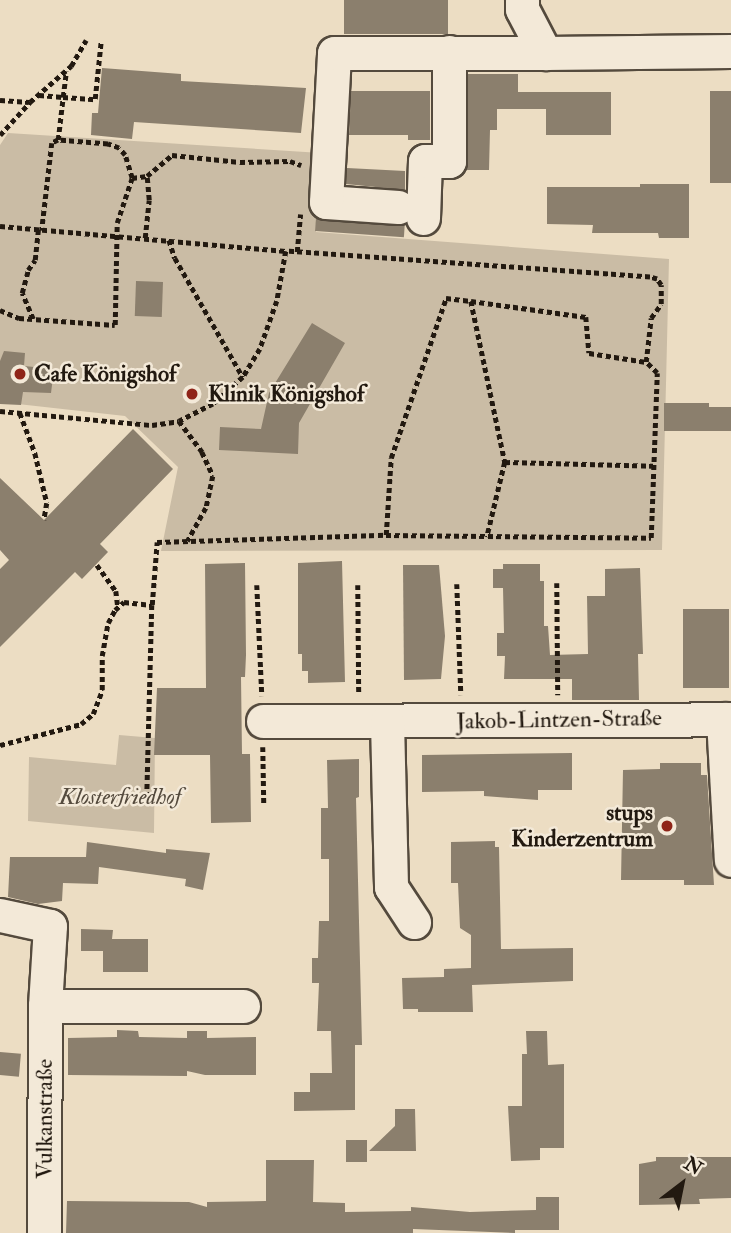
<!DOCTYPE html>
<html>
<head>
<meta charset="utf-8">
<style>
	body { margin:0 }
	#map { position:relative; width:731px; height:1233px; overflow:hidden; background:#ecddc3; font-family:"IM FELL Double Pica",serif }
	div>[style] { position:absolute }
	.green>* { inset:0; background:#cabca5 }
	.building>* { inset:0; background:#8b7f6d; transform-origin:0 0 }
	.path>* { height:4.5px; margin-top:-2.25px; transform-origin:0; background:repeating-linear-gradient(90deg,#221910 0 5px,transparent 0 8.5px) }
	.roads { filter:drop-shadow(2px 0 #544a3d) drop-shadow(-2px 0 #544a3d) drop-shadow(0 2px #544a3d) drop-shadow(0 -2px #544a3d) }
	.minor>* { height:33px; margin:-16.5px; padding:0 16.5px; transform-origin:16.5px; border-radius:16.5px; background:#f3e9d8 }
	.dots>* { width:19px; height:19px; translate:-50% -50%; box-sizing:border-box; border:4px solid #f3e9d8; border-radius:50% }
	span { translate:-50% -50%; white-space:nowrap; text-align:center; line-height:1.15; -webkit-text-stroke:5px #f3e9d8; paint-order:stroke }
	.poi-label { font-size:23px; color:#221910; font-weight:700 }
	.left { translate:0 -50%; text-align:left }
	.right { translate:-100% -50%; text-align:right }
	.street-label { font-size:23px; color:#221910 }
	.park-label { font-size:23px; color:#544a3d; font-style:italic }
	.north { position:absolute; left:647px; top:1149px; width:70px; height:70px; -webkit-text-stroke:5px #f3e9d8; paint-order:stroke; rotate:32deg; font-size:19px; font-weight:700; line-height:28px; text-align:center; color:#221910 }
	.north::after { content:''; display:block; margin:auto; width:24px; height:32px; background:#221910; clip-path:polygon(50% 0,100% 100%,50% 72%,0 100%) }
</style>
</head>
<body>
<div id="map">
	<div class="green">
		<i style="clip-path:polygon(8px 133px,321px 153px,316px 232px,669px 259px,662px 550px,161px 551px,178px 467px,125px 416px,0 402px,0 145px)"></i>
		<i style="clip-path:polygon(119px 735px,155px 738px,154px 833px,28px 821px,29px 757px,116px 765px)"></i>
	</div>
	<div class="building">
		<i style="left:344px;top:0;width:104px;height:34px"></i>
		<i style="clip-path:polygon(102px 68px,181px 74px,181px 81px,306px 88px,301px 133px,134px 122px,132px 139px,91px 135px,92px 113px,98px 113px)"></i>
		<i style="clip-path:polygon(468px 74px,518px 74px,518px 92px,611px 92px,611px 135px,546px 135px,546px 109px,497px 109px,497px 130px,490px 130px,489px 170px,466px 170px)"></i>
		<i style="clip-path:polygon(351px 91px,430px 91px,430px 140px,408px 140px,408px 135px,349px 135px)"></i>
		<i style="left:710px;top:91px;width:21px;height:92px"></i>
		<i style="clip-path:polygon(347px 168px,405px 171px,405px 190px,346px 184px)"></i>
		<i style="clip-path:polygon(640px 184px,689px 184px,689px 238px,659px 238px,658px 233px,592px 233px,593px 225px,547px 224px,547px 187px,640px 187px)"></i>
		<i style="left:316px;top:218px;width:89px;height:13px;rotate:4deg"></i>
		<i style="left:136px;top:281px;width:27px;height:35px;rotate:2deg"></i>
		<i style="clip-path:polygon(312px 323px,345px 343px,299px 423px,298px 454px,219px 450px,220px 427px,261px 429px,269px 393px)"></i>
		<i style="clip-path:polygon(4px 351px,25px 353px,24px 366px,54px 369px,51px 393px,23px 392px,21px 405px,0 404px,0 361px)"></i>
		<i style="clip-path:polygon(664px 403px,709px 403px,709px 407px,731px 407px,731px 431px,664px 431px)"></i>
		<i style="clip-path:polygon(133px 429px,173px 469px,100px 544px,108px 552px,82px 579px,75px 572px,0 647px,0 569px,9px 560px,0 550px,0 478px,44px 520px)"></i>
		<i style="clip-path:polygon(342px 561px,345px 682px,308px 683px,308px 671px,302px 671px,302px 654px,298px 654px,298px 563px)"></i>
		<i style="clip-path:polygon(245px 563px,246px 655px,245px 677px,241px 677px,242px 754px,250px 754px,251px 822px,211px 823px,210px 755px,154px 755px,157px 688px,206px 688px,205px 564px)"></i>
		<i style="clip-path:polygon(503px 564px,540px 564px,540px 581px,544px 581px,544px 626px,548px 626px,550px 655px,588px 654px,587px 596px,605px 596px,605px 569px,640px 568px,643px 654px,638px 654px,639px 700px,572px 700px,572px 679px,504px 679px,505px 656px,497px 656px,497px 633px,504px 633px,503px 588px,493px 588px,493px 569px,503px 569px)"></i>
		<i style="clip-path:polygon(403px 565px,439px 565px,445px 636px,441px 679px,404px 680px)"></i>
		<i style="left:683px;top:609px;width:46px;height:79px"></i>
		<i style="clip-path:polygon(572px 753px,572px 790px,538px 790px,538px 800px,484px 796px,484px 791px,422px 792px,422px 755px)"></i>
		<i style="clip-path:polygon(359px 759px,359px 797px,356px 798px,362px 1045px,355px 1045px,355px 1110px,294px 1111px,294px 1092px,310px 1092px,310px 1073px,332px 1073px,331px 1031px,317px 1031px,319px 983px,312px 983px,312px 958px,318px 958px,319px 921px,329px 921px,329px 859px,321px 859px,321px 808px,328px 808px,327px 760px)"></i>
		<i style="clip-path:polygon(660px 763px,701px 763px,701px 775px,707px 775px,714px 885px,684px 885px,684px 880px,621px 880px,623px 770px,660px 769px)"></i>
		<i style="clip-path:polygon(495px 841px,495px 847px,499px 847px,501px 949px,573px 948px,573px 981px,472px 985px,473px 1012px,418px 1012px,418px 1009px,403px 1009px,402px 978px,444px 977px,444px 969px,471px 968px,471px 935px,460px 928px,458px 883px,451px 883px,451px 842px)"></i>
		<i style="clip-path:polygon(87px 842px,166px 853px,166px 849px,210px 853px,203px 890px,185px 886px,186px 879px,99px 867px,98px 884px,63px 883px,62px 901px,38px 904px,8px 897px,10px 857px,86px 857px)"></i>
		<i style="clip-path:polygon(81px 929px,113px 930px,112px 939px,148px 939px,148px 972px,103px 972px,103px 951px,81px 951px)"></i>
		<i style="clip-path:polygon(117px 1030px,138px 1031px,139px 1037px,187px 1038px,187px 1031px,207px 1031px,207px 1038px,256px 1037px,256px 1075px,205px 1075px,187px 1071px,187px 1076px,68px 1075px,68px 1038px,117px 1037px)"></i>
		<i style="clip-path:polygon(526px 1031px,547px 1031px,548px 1065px,564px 1064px,564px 1148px,540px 1148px,540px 1160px,511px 1161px,508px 1106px,522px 1106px,522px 1054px,527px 1054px)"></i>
		<i style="left:0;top:1052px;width:21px;height:23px;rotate:5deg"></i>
		<i style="clip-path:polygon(395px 1109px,415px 1109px,416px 1151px,369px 1151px,395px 1126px)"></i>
		<i style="left:346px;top:1140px;width:21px;height:22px"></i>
		<i style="clip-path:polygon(656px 1157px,731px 1157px,731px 1198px,699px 1199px,700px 1204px,639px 1205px,639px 1164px,656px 1161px)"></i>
		<i style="clip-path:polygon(266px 1160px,314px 1160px,313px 1202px,345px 1203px,345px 1212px,411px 1211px,411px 1207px,470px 1212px,536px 1210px,536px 1197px,559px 1197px,559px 1230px,515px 1230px,515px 1233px,413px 1229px,413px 1233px,66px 1233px,67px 1201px,189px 1202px,207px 1207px,207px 1202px,266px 1201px)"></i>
	</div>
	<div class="path">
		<i style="left:39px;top:95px;width:24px;rotate:5deg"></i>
		<i style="left:63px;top:97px;width:26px;rotate:-83deg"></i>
		<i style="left:0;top:100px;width:29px;rotate:4deg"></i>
		<i style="left:0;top:135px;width:45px;rotate:-47.7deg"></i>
		<i style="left:30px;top:102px;width:55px;rotate:-41.3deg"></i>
		<i style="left:71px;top:66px;width:30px;rotate:-60deg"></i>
		<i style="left:58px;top:140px;width:43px;rotate:-83.4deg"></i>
		<i style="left:63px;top:97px;width:32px;rotate:4deg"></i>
		<i style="left:95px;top:99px;width:58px;rotate:-84.1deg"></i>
		<i style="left:132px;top:178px;width:15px;rotate:-8deg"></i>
		<i style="left:0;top:226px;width:287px;rotate:5deg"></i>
		<i style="left:145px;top:238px;width:38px;rotate:-84deg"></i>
		<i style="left:149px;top:200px;width:24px;rotate:-95deg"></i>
		<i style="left:147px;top:176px;width:33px;rotate:-40deg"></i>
		<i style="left:172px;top:155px;width:68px;rotate:5.9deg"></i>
		<i style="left:240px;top:162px;width:50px;rotate:-1.1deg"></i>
		<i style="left:290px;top:161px;width:12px;rotate:20deg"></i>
		<i style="left:169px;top:240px;width:19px;rotate:72deg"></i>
		<i style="left:175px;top:258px;width:137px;rotate:60.3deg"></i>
		<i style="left:297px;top:252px;width:38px;rotate:-85deg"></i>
		<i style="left:471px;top:301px;width:116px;rotate:7.9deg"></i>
		<i style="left:586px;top:317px;width:36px;rotate:85deg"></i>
		<i style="left:589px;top:353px;width:58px;rotate:9deg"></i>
		<i style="left:0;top:310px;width:21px;rotate:23deg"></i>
		<i style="left:19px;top:318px;width:96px;rotate:4.2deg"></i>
		<i style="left:115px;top:325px;width:102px;rotate:-88.9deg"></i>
		<i style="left:117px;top:223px;width:47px;rotate:-71.6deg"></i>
		<i style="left:132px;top:178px;width:24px;rotate:-107deg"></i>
		<i style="left:125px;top:155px;width:9px;rotate:-131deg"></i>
		<i style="left:119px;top:148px;width:12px;rotate:-160deg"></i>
		<i style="left:108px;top:144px;width:50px;rotate:-175.4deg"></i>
		<i style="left:58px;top:140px;width:7px;rotate:153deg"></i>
		<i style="left:52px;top:143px;width:88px;rotate:96.6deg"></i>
		<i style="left:33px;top:319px;width:28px;rotate:-113deg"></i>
		<i style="left:22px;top:293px;width:24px;rotate:-75deg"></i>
		<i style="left:28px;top:270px;width:12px;rotate:-55deg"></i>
		<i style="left:35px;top:260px;width:31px;rotate:-84deg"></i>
		<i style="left:0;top:411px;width:153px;rotate:5.3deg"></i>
		<i style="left:152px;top:425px;width:27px;rotate:-8deg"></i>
		<i style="left:20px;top:413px;width:43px;rotate:69.4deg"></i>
		<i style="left:35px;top:453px;width:51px;rotate:76.5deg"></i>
		<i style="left:47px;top:503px;width:17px;rotate:100deg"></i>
		<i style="left:505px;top:462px;width:148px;rotate:1.5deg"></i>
		<i style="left:386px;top:535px;width:77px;rotate:-86.3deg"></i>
		<i style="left:391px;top:458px;width:169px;rotate:-71deg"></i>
		<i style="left:446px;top:298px;width:25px;rotate:7deg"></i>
		<i style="left:471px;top:301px;width:165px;rotate:78.1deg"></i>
		<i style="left:505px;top:462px;width:77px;rotate:103.5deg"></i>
		<i style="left:97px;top:565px;width:32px;rotate:54deg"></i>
		<i style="left:116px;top:591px;width:16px;rotate:83deg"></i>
		<i style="left:557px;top:583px;width:112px;rotate:89.5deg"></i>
		<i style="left:457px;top:584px;width:111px;rotate:87.9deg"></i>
		<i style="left:257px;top:585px;width:111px;rotate:87.4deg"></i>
		<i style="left:358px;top:585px;width:108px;rotate:89.5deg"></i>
		<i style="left:152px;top:605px;width:63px;rotate:-85.5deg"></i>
		<i style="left:157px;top:542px;width:229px;rotate:-1.8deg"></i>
		<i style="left:386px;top:535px;width:265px;rotate:0.6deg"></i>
		<i style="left:651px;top:538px;width:165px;rotate:-87.9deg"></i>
		<i style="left:657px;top:373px;width:16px;rotate:-135deg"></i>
		<i style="left:646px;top:362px;width:44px;rotate:-83.5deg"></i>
		<i style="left:651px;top:318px;width:17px;rotate:-54deg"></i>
		<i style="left:661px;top:304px;width:19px;rotate:-90deg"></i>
		<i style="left:661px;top:285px;width:7px;rotate:-124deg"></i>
		<i style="left:657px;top:279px;width:7px;rotate:-164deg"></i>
		<i style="left:650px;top:277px;width:365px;rotate:-175.9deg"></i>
		<i style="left:286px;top:251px;width:51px;rotate:100.2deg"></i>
		<i style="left:277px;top:301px;width:51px;rotate:109.5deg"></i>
		<i style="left:260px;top:349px;width:33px;rotate:121deg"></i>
		<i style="left:243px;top:377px;width:40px;rotate:138deg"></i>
		<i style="left:213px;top:404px;width:38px;rotate:153deg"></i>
		<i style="left:179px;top:421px;width:39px;rotate:53deg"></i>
		<i style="left:202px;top:452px;width:26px;rotate:65deg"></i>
		<i style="left:213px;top:476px;width:33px;rotate:102deg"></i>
		<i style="left:206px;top:508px;width:38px;rotate:119deg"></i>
		<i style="left:0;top:745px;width:84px;rotate:-14.5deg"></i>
		<i style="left:81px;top:724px;width:16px;rotate:-40deg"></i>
		<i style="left:93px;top:714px;width:26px;rotate:-69deg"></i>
		<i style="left:102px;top:690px;width:34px;rotate:-90deg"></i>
		<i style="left:102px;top:656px;width:34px;rotate:-80deg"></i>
		<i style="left:108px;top:623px;width:15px;rotate:-62deg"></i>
		<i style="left:115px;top:610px;width:12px;rotate:-42deg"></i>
		<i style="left:124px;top:602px;width:28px;rotate:6deg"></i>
		<i style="left:152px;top:605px;width:191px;rotate:91.5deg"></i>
		<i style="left:263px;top:747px;width:58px;rotate:89deg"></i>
	</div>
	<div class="roads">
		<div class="minor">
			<i style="left:522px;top:0;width:9px;rotate:90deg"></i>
			<i style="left:522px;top:9px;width:50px;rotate:62.4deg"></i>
			<i style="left:545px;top:53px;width:186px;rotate:-0.6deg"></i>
			<i style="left:398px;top:207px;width:72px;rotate:-176deg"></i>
			<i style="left:326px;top:202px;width:149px;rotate:-86.9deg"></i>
			<i style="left:334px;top:53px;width:211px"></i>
			<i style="left:423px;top:218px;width:57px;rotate:-88deg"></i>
			<i style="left:425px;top:161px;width:24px"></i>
			<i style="left:449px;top:161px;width:109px;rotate:-90deg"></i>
			<i style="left:723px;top:719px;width:141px;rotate:86.8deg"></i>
			<i style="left:263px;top:721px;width:468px;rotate:-0.2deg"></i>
			<i style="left:387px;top:722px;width:165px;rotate:88.6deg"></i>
			<i style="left:391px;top:887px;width:42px;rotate:56.7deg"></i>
			<i style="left:0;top:915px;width:51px;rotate:12.4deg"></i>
			<i style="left:50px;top:926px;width:80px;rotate:93.6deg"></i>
			<i style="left:45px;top:1006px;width:227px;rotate:90.3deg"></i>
			<i style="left:45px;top:1006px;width:198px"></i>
		</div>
	</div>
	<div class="dots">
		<i style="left:20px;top:374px;background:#8f2418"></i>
		<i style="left:192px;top:394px;background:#8f2418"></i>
		<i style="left:667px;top:826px;background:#8f2418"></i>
	</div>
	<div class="poi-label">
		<span class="left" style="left:34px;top:374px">Cafe Königshof</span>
		<span class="left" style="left:208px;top:394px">Klinik Königshof</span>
		<span class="right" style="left:653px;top:826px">stups<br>Kinderzentrum</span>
	</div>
	<div class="street-label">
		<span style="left:559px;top:720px;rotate:-1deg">Jakob-Lintzen-Straße</span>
		<span style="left:45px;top:1119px;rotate:-90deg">Vulkanstraße</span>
	</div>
	<div class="park-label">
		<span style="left:120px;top:797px">Klosterfriedhof</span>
	</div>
	<div class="north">N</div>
</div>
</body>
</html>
